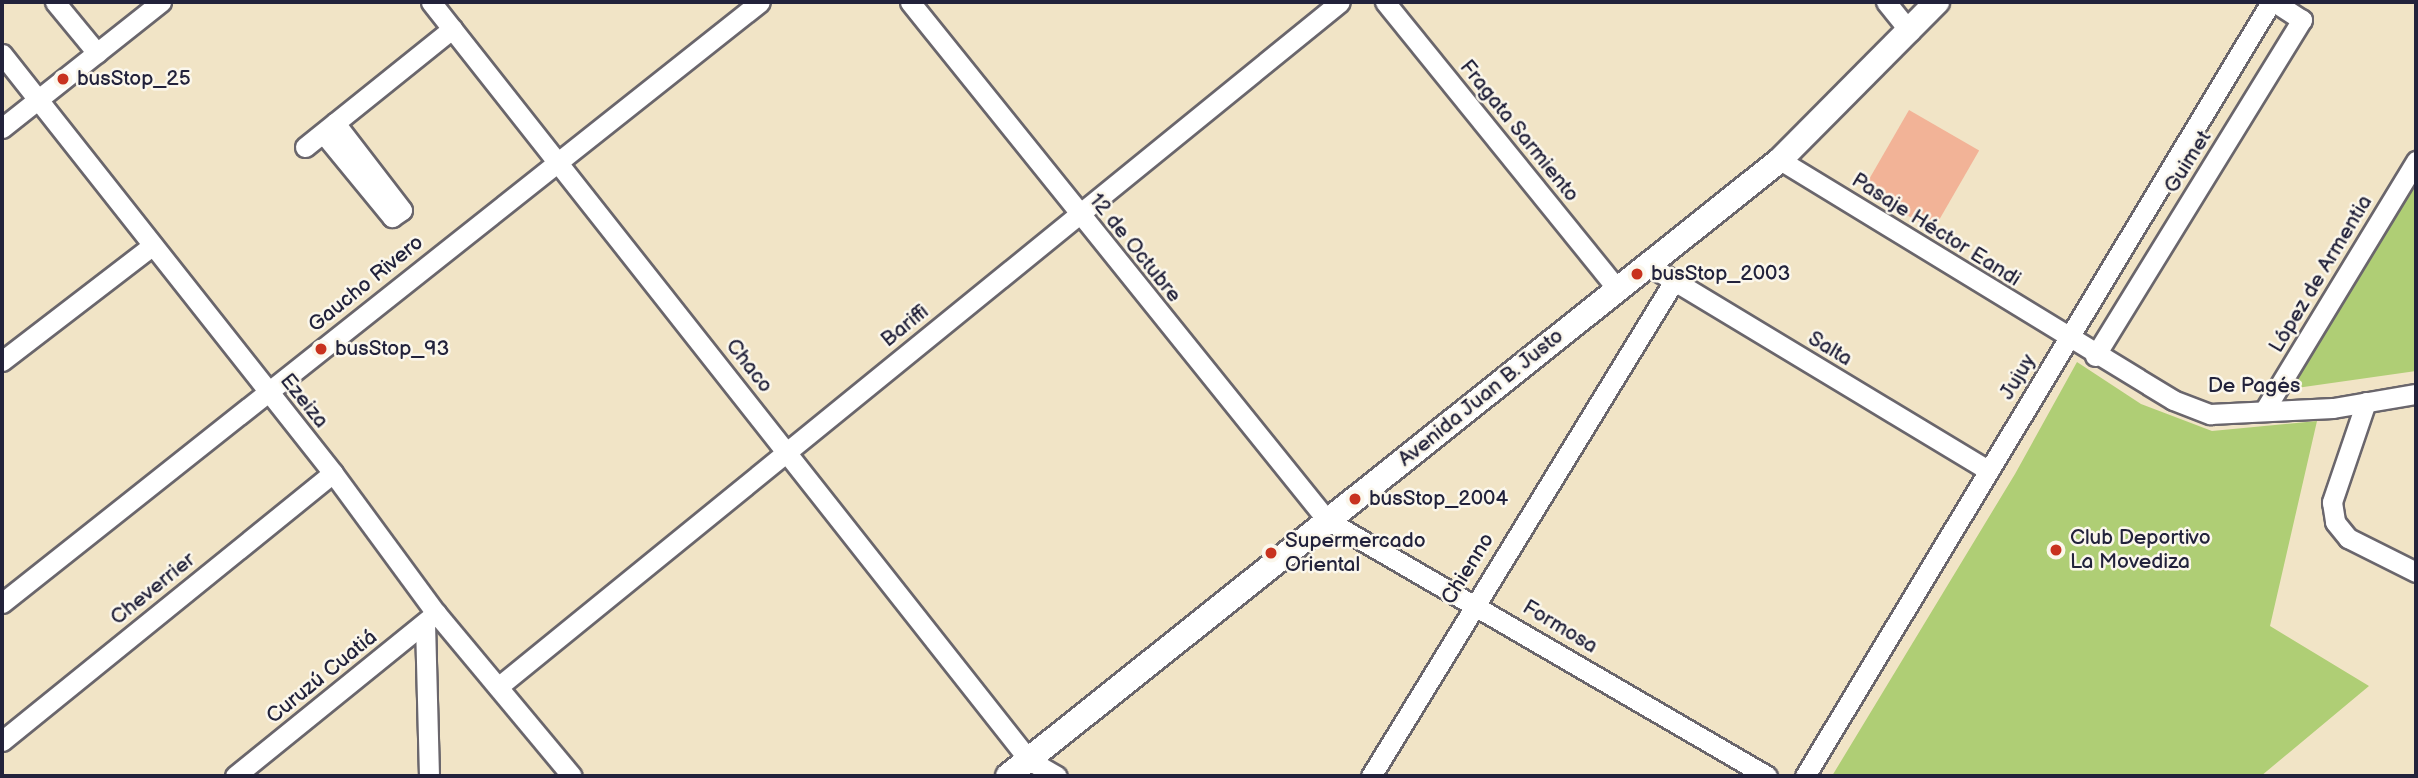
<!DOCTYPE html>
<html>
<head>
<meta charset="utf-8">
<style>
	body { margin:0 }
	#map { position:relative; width:2418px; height:778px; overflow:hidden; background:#f1e4c6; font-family:"Balsamiq Sans",sans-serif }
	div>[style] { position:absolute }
	.green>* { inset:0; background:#afce75 }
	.building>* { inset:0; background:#f2b397; transform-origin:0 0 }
	.roads { filter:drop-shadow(2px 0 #6a666c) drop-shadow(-2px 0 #6a666c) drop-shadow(0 2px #6a666c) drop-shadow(0 -2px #6a666c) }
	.minor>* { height:19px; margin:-9.5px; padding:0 9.5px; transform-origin:9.5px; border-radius:9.5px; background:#fff }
	.major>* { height:24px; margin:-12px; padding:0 12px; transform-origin:12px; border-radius:12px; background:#fff }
	.dots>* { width:19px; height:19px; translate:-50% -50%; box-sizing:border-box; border:4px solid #fbf7ec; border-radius:50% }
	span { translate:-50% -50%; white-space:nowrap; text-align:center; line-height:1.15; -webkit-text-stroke:5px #fbf7ec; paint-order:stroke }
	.poi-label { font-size:21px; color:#22223b }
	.left { translate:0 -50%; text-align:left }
	.street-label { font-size:21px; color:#22223b }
	.frame { position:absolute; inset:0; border:4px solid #22223b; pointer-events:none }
</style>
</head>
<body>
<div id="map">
	<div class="green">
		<i style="clip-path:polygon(2416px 171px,2416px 371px,2283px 390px)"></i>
		<i style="clip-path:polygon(2077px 362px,2141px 404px,2212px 431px,2317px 421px,2270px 626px,2369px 686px,2261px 776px,1832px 776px,2015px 474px)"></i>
	</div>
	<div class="building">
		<i style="left:1909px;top:110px;width:81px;height:92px;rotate:30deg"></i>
	</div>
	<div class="roads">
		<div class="minor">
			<i style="left:55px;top:2px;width:66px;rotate:50.5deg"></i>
			<i style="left:431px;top:2px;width:965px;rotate:51.73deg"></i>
			<i style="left:1029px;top:760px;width:32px;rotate:30deg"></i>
			<i style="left:910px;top:2px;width:665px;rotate:51.17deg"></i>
			<i style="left:1327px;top:520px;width:509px;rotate:30.19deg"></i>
			<i style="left:1385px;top:2px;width:369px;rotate:51deg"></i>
			<i style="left:1886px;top:2px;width:38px;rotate:51deg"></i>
			<i style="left:2px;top:54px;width:534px;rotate:51.69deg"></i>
			<i style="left:333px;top:473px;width:174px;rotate:53.7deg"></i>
			<i style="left:436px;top:613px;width:212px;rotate:50.2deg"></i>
			<i style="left:2px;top:128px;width:203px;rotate:-38.4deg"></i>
			<i style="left:323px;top:133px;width:109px;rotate:50.6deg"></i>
			<i style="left:392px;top:217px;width:12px;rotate:-35deg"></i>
			<i style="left:402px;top:210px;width:110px;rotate:-127.6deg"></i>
			<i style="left:305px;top:147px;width:189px;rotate:-38.8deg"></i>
			<i style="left:1780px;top:160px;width:460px;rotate:31.4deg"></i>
			<i style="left:2173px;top:400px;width:40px;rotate:21deg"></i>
			<i style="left:2210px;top:414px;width:123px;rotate:-2.8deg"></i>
			<i style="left:2333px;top:408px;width:84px;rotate:-9.6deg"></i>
			<i style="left:1648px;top:265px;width:398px;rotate:31.1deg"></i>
			<i style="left:2095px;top:356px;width:395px;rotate:-58.4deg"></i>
			<i style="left:2302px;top:20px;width:33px;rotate:-147deg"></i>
			<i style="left:2px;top:361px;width:190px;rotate:-37.5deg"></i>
			<i style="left:2366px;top:402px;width:106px;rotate:108.8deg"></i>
			<i style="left:2332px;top:502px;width:20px;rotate:81deg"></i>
			<i style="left:2335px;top:522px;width:21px;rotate:51deg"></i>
			<i style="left:2348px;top:538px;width:76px;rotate:26.6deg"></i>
			<i style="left:2264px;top:411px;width:293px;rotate:-58.7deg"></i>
			<i style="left:2px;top:603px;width:967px;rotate:-38.41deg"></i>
			<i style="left:425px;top:623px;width:153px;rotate:88.5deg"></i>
			<i style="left:498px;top:687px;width:1085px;rotate:-39.13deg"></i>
			<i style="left:2px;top:741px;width:426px;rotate:-39deg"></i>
			<i style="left:235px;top:776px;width:259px;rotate:-39deg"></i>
			<i style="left:1371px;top:776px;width:580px;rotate:-58.53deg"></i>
			<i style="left:1805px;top:776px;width:903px;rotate:-58.95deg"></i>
		</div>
		<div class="major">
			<i style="left:1008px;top:776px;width:988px;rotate:-38.59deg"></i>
			<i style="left:1780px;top:160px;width:223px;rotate:-45.2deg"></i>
		</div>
	</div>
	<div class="dots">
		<i style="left:63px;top:79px;background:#c8321e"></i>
		<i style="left:1637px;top:274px;background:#c8321e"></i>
		<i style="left:321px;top:349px;background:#c8321e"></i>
		<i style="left:1355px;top:499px;background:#c8321e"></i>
		<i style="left:2056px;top:550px;background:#c8321e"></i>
		<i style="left:1271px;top:553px;background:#c8321e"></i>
	</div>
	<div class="poi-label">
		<span class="left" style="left:77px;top:79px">busStop_25</span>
		<span class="left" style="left:1651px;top:274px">busStop_2003</span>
		<span class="left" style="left:335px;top:349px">busStop_93</span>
		<span class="left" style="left:1369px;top:499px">busStop_2004</span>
		<span class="left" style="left:2070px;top:550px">Club Deportivo<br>La Movediza</span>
		<span class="left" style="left:1285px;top:553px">Supermercado<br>Oriental</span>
	</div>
	<div class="street-label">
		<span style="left:1519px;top:131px;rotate:51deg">Fragata Sarmiento</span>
		<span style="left:2188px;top:162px;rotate:-58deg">Guimet</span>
		<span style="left:1936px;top:230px;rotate:32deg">Pasaje Héctor Eandi</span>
		<span style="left:1135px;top:248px;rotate:51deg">12 de Octubre</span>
		<span style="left:2321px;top:274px;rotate:-59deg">López de Armentia</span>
		<span style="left:366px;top:284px;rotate:-39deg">Gaucho Rivero</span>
		<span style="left:905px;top:326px;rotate:-39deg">Bariffi</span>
		<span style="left:1830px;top:349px;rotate:31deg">Salta</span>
		<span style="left:749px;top:366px;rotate:52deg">Chaco</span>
		<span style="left:2018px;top:377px;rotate:-59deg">Jujuy</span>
		<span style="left:2254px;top:386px">De Pagés</span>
		<span style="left:1481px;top:398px;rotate:-39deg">Avenida Juan B. Justo</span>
		<span style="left:304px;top:401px;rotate:51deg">Ezeiza</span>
		<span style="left:1468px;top:569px;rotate:-58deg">Chienno</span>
		<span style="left:153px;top:589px;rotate:-39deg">Cheverrier</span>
		<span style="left:1560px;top:627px;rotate:31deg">Formosa</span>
		<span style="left:322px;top:677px;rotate:-39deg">Curuzú Cuatiá</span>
	</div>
	<div class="frame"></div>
</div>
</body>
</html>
